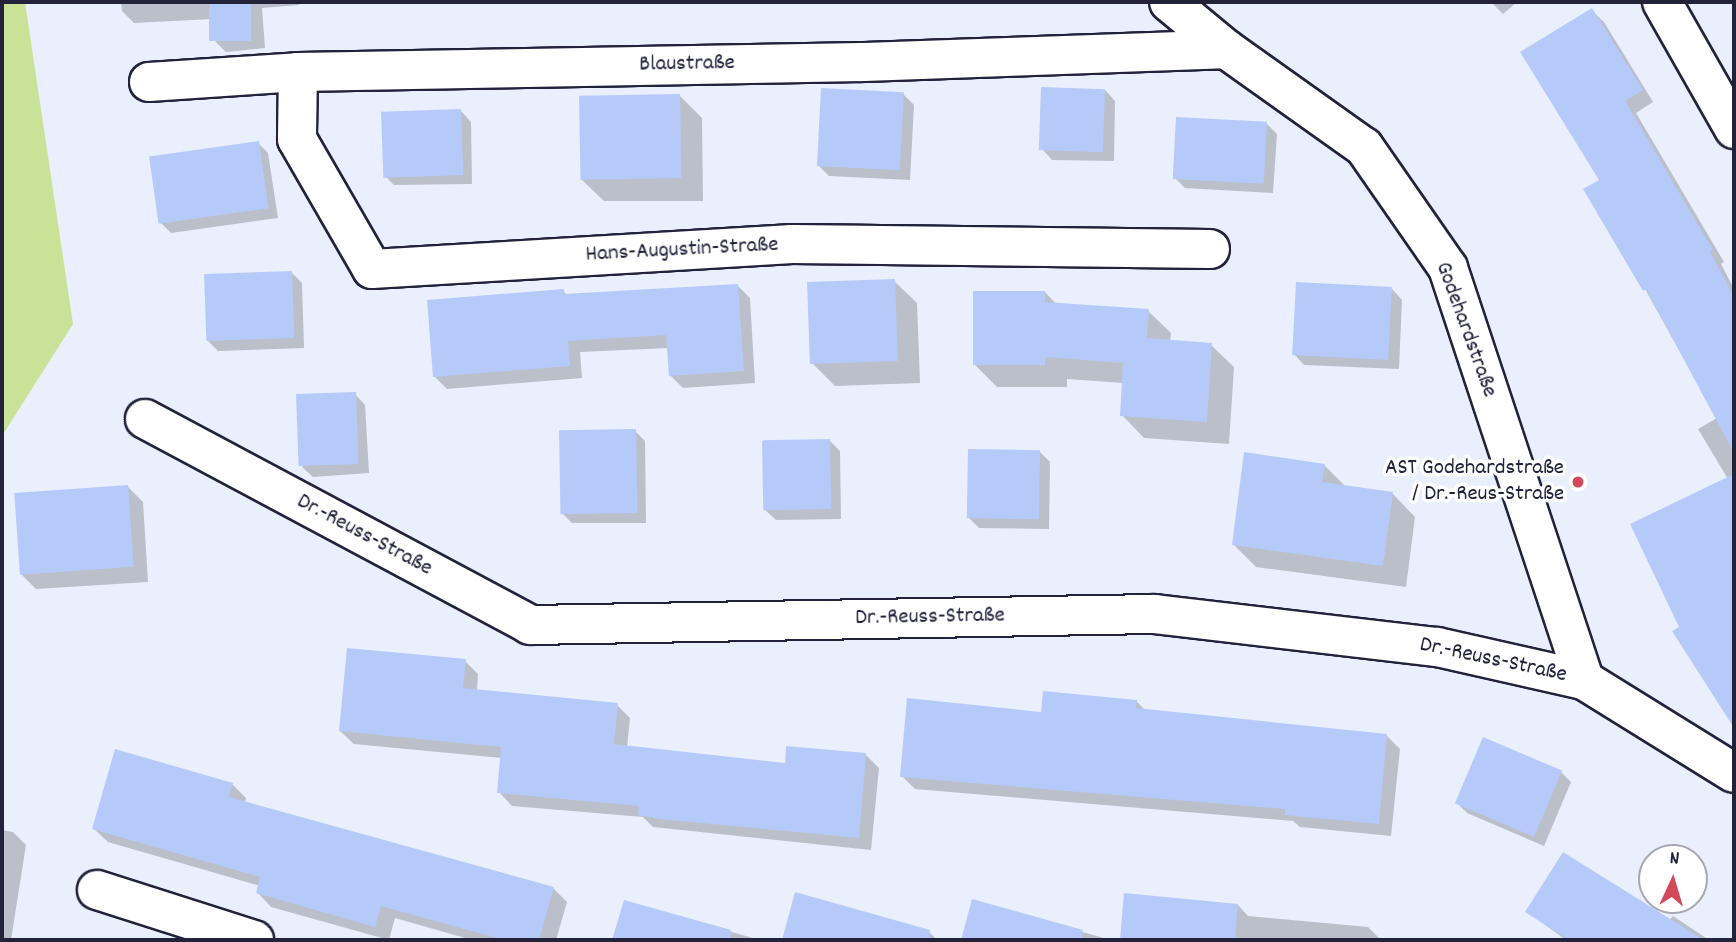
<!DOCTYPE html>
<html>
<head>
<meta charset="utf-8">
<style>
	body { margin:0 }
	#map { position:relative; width:1736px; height:942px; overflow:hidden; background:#e9effd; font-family:Dekko,sans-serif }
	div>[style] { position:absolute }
	.green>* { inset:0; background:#cae298 }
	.shadow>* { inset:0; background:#0003 }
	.building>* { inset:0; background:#b6caf9; transform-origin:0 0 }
	.roads { filter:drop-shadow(2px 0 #22223b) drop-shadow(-2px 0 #22223b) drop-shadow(0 2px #22223b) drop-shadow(0 -2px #22223b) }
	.minor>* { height:38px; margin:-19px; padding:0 19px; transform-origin:19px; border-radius:19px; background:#fff }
	.dots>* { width:19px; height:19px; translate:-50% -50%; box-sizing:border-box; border:4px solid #fff; border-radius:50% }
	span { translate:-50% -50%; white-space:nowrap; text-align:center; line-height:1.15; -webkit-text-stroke:7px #fff; paint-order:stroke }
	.street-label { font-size:23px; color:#22223b }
	.poi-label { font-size:23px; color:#22223b }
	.right { translate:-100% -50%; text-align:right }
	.frame { position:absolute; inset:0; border:4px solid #22223b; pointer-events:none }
	.north { position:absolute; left:1638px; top:844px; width:70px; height:70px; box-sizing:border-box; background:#fff; border:2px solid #a7a7b1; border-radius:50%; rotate:4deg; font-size:19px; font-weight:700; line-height:28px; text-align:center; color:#22223b }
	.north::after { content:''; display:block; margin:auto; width:24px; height:32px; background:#d1495b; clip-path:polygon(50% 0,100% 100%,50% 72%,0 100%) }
</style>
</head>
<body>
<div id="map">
	<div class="green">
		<i style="clip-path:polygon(2px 2px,25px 2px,73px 324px,2px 436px)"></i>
	</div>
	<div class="shadow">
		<i style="clip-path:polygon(121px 2px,299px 2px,299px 5px,262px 8px,265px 48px,226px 52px,214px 40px,212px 19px,134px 23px,122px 11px)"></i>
		<i style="clip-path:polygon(1491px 2px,1517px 2px,1503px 14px)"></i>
		<i style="clip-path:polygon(1592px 11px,1604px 22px,1653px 102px,1636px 113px,1724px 262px,1721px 264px,1734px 289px,1734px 724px,1675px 632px,1682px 627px,1728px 479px,1698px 429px,1717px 418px,1645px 289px,1601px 180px)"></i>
		<i style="clip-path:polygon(1105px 90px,1115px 101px,1114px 161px,1052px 160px,1042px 149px)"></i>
		<i style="clip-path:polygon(903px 94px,914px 105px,910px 180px,829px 176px,819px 166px)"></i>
		<i style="clip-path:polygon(679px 95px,702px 118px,703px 201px,604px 201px,581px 179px)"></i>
		<i style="clip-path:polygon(461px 111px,471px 122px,472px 184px,394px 185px,384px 175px)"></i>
		<i style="clip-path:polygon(1266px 123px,1277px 134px,1273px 193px,1185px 188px,1175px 178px)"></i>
		<i style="clip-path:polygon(258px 143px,268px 153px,278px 218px,171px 233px,160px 222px)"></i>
		<i style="clip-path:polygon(291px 272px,302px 283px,304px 348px,218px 351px,208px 341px)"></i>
		<i style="clip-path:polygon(894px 281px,917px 303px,920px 383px,835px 386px,812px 363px)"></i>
		<i style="clip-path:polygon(738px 286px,750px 298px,755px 383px,683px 388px,670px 375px,669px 348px,580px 352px,582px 378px,447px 389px,434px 376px,563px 291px,568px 296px)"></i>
		<i style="clip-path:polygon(1392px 289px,1402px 300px,1399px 369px,1304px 365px,1294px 354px)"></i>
		<i style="clip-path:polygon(1045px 292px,1056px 304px,1148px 311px,1171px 333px,1170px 342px,1211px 345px,1234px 367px,1229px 444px,1144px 438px,1122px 415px,1123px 383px,1067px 379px,1067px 387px,997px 387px,975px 365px)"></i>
		<i style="clip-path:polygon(355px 394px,365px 405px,369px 473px,313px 477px,302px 467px)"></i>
		<i style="clip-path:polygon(635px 431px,645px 441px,646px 523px,572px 523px,562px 513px)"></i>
		<i style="clip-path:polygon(829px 440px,840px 451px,841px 519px,776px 520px,765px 510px)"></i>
		<i style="clip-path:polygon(1040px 452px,1050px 462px,1049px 529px,979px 528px,969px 518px)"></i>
		<i style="clip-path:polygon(1324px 465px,1346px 487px,1393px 494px,1415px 517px,1406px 587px,1256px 567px,1233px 544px)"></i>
		<i style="clip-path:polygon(128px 487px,143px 502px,148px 582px,36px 589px,21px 574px)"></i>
		<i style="clip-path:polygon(465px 661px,478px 674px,477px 691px,617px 705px,630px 718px,627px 748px,786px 765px,866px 755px,879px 768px,871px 850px,653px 827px,643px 817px,512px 806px,499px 792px,502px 758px,354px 744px,340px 731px)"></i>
		<i style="clip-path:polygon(1136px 701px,1146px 711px,1387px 736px,1400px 749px,1391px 836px,1300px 827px,1293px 821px,915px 789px,902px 776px,1042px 713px)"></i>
		<i style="clip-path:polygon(1561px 772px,1571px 782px,1544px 846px,1467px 813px,1456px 802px)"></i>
		<i style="clip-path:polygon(232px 784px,246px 798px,245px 803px,553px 888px,567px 902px,556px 940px,472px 940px,395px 918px,389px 940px,271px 907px,258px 893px,260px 886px,108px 842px,94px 829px)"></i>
		<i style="clip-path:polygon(2px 830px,13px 832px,26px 845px,11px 940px,2px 940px)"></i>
		<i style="clip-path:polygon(797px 894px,928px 931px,937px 940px,784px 940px)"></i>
		<i style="clip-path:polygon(1126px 895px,1238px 905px,1248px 916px,1368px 927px,1381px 940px,1121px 940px)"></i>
		<i style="clip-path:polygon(973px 901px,1111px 940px,962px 940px)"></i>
		<i style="clip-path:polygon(625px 902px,760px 940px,614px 940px)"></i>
		<i style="clip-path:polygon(1527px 912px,1669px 921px,1673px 916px,1709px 940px,1566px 940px)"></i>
	</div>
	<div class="building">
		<i style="left:209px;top:2px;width:42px;height:39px"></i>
		<i style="clip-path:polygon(1592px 8px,1643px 90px,1625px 101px,1713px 250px,1710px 252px,1734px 297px,1734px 453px,1646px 289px,1643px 291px,1583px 189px,1599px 180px,1520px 52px)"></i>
		<i style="left:1041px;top:87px;width:64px;height:63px;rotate:2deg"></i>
		<i style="left:821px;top:88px;width:83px;height:78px;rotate:3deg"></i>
		<i style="left:680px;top:94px;width:84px;height:101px;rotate:89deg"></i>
		<i style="left:461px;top:109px;width:66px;height:80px;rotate:88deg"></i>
		<i style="left:1176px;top:117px;width:91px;height:62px;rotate:3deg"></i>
		<i style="left:259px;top:141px;width:68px;height:111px;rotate:82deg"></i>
		<i style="left:292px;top:271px;width:67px;height:88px;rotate:88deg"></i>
		<i style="left:895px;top:279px;width:82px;height:88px;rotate:88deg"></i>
		<i style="left:1296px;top:282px;width:96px;height:73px;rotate:3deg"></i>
		<i style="clip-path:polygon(738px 284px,744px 371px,669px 376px,666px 335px,568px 341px,570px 366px,433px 377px,427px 300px,564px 289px,564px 294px)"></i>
		<i style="clip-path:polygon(973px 291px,1045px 291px,1045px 302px,1149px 309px,1147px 338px,1212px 343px,1207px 422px,1120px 416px,1123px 363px,1045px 357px,1045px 365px,973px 365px)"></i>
		<i style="left:356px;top:392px;width:72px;height:60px;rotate:88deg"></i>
		<i style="left:636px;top:429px;width:84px;height:77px;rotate:89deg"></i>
		<i style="left:830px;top:439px;width:70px;height:68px;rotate:89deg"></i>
		<i style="left:968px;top:449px;width:72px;height:69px;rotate:1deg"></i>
		<i style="clip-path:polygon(1244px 452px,1325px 464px,1322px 482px,1393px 492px,1383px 566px,1232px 545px)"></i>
		<i style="clip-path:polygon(1734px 474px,1734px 728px,1672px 631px,1679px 627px,1630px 524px)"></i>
		<i style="left:128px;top:485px;width:82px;height:114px;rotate:86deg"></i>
		<i style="clip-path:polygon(347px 648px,466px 659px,463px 688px,618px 703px,614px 744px,785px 763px,786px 746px,866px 753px,859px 838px,660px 819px,638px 815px,639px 806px,497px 793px,501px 747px,339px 731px)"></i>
		<i style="clip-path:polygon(1043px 691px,1137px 700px,1136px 708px,1387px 734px,1379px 824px,1285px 815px,1285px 809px,900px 777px,907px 698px,1041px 712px)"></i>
		<i style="left:1483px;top:737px;width:86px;height:72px;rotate:23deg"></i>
		<i style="clip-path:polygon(115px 749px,233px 783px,229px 797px,554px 887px,539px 940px,504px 940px,381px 906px,375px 927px,256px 893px,260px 877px,92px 829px)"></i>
		<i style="clip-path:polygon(1563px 852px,1704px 940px,1569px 940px,1525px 912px)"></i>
		<i style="clip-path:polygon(795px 892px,930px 930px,929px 940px,782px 940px)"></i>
		<i style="clip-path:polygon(1124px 893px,1238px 904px,1235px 940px,1120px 940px)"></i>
		<i style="clip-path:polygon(972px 899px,1083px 930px,1081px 940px,961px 940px)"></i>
		<i style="clip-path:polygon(624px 900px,731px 930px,730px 940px,612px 940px)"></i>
	</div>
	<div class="roads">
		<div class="minor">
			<i style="left:1169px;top:2px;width:74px;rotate:39.5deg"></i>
			<i style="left:1226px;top:49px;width:169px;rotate:35.4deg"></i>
			<i style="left:1364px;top:147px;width:147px;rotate:55.2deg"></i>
			<i style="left:1448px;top:268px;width:434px;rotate:71.7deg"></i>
			<i style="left:1662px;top:2px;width:146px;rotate:60.4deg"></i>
			<i style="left:298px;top:72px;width:67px;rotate:90.9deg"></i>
			<i style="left:297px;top:139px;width:150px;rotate:60deg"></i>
			<i style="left:372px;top:269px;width:421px;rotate:-3.4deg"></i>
			<i style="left:792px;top:244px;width:418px;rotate:0.7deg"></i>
			<i style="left:149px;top:82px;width:149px;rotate:-3.8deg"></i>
			<i style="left:298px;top:72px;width:564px;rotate:-1.02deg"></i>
			<i style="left:862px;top:62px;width:364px;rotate:-2deg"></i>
			<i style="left:145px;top:419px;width:437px;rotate:28.1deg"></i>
			<i style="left:530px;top:625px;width:625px;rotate:-1.01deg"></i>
			<i style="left:1155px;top:614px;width:284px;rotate:6.7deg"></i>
			<i style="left:1437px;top:647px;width:151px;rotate:12.7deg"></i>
			<i style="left:1584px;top:680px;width:176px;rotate:31.8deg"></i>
			<i style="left:97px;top:890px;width:165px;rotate:17.7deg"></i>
		</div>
	</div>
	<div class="dots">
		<i style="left:1578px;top:482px;background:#d1495b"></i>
	</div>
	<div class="street-label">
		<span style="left:687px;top:65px;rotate:-1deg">Blaustraße</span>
		<span style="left:682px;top:251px;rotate:-3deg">Hans-Augustin-Straße</span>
		<span style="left:1465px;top:330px;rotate:70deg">Godehardstraße</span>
		<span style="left:364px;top:536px;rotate:28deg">Dr.-Reuss-Straße</span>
		<span style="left:930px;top:618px;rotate:-1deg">Dr.-Reuss-Straße</span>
		<span style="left:1493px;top:661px;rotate:12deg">Dr.-Reuss-Straße</span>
	</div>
	<div class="poi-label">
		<span class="right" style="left:1564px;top:482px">AST Godehardstraße<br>/ Dr.-Reus-Straße</span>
	</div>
	<div class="frame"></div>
	<div class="north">N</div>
</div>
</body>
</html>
